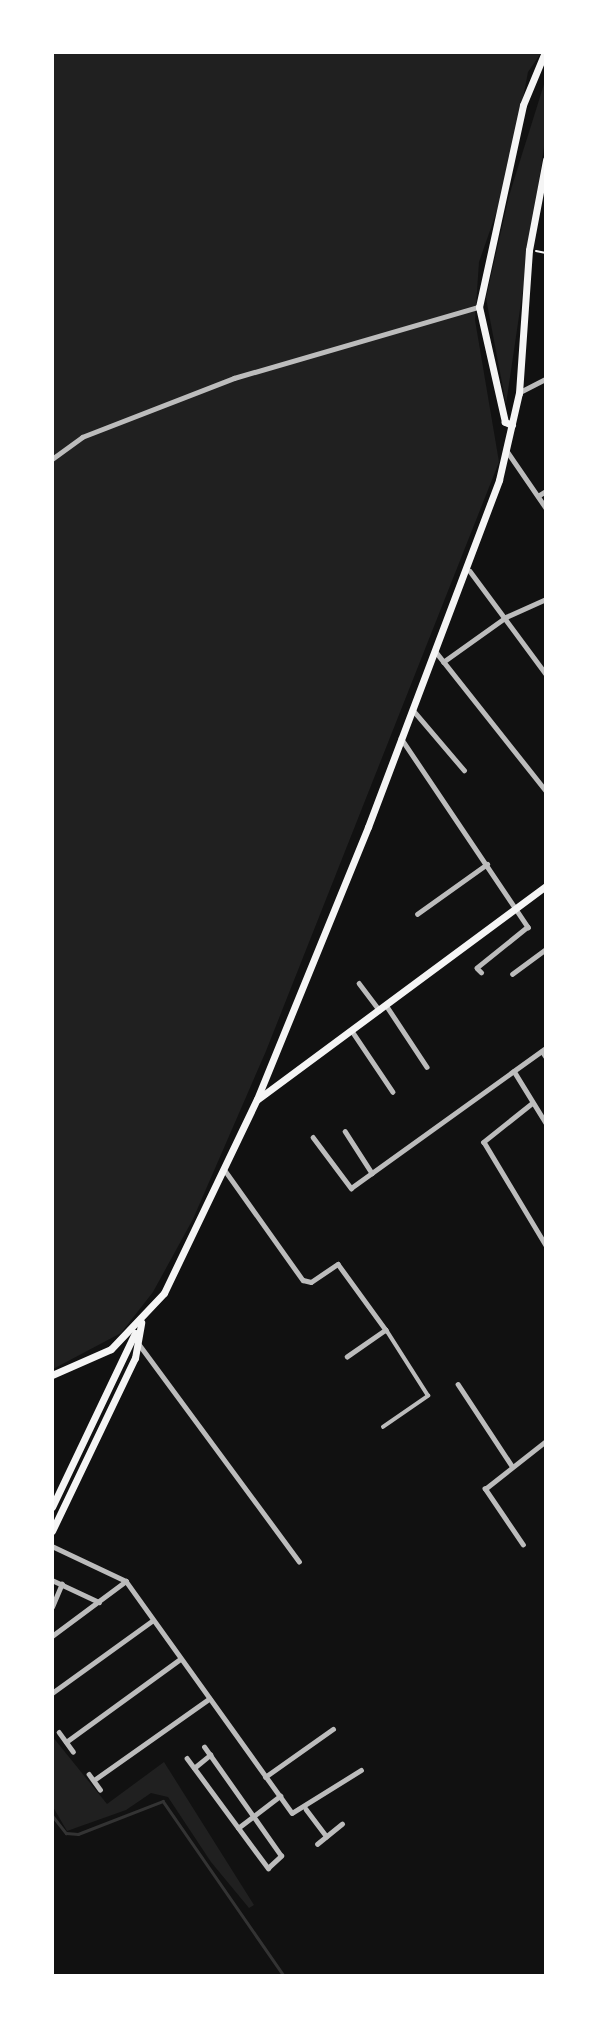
<!DOCTYPE html>
<html>
<head>
<meta charset="utf-8">
<style>
	body { margin:0 }
	#map { position:relative; width:598px; height:2028px; overflow:hidden; background:#111; font-family:Helvetica,sans-serif }
	div>[style] { position:absolute }
	.green>* { inset:0; background:#202020 }
	.stream>* { height:2.5px; margin:-1.25px; padding:0 1.25px; transform-origin:1.25px; border-radius:1.25px; background:#333 }
	.path>* { height:2px; margin:-1px; padding:0 1px; transform-origin:1px; border-radius:1px; background:#f5f5f5 }
	.pedestrian>* { height:3.5px; margin:-1.75px; padding:0 1.75px; transform-origin:1.75px; border-radius:1.75px; background:#bcbcbc }
	.minor>* { height:4.5px; margin:-2.25px; padding:0 2.25px; transform-origin:2.25px; border-radius:2.25px; background:#bcbcbc }
	.secondary>* { height:7px; margin:-3.5px; padding:0 3.5px; transform-origin:3.5px; border-radius:3.5px; background:#f5f5f5 }
	span { translate:-50% -50%; white-space:nowrap; text-align:center; line-height:1.15; -webkit-text-stroke:6px #fff; paint-order:stroke }
	.frame { position:absolute; inset:0; border:54px solid #fff; pointer-events:none }
</style>
</head>
<body>
<div id="map">
	<div class="green">
		<i style="clip-path:polygon(53px 53px,541px 53px,528px 72px,507px 182px,479px 262px,475px 320px,499px 462px,266px 1051px,193px 1219px,153px 1292px,121px 1333px,53px 1369px)"></i>
		<i style="clip-path:polygon(545px 81px,545px 140px,506px 404px,486px 298px,509px 196px)"></i>
		<i style="clip-path:polygon(52px 1736px,107px 1804px,164px 1762px,254px 1905px,249px 1908px,211px 1862px,168px 1797px,151px 1793px,126px 1810px,67px 1831px,53px 1807px)"></i>
	</div>
	<div class="stream">
		<i style="left:52px;top:1815px;width:23px;rotate:52deg"></i>
		<i style="left:66px;top:1833px;width:12px;rotate:5deg"></i>
		<i style="left:78px;top:1834px;width:91px;rotate:-21.2deg"></i>
		<i style="left:163px;top:1801px;width:213px;rotate:55.3deg"></i>
	</div>
	<div class="path">
		<i style="left:536px;top:251px;width:10px;rotate:11deg"></i>
	</div>
	<div class="pedestrian">
		<i style="left:383px;top:1427px;width:55px;rotate:-34.6deg"></i>
		<i style="left:428px;top:1396px;width:78px;rotate:-122.5deg"></i>
	</div>
	<div class="minor">
		<i style="left:520px;top:392px;width:29px;rotate:-27deg"></i>
		<i style="left:507px;top:451px;width:69px;rotate:55.6deg"></i>
		<i style="left:52px;top:459px;width:37px;rotate:-36deg"></i>
		<i style="left:82px;top:437px;width:163px;rotate:-21.2deg"></i>
		<i style="left:234px;top:378px;width:255px;rotate:-16.2deg"></i>
		<i style="left:538px;top:496px;width:9px;rotate:-32deg"></i>
		<i style="left:470px;top:571px;width:128px;rotate:53.6deg"></i>
		<i style="left:436px;top:652px;width:177px;rotate:51.6deg"></i>
		<i style="left:443px;top:662px;width:77px;rotate:-35.5deg"></i>
		<i style="left:506px;top:617px;width:44px;rotate:-24.2deg"></i>
		<i style="left:413px;top:710px;width:79px;rotate:49.6deg"></i>
		<i style="left:401px;top:738px;width:228px;rotate:56.1deg"></i>
		<i style="left:528px;top:927px;width:65px;rotate:141.2deg"></i>
		<i style="left:477px;top:968px;width:6px;rotate:45deg"></i>
		<i style="left:417px;top:914px;width:86px;rotate:-35.5deg"></i>
		<i style="left:512px;top:974px;width:42px;rotate:-36.3deg"></i>
		<i style="left:359px;top:983px;width:34px;rotate:53deg"></i>
		<i style="left:386px;top:1005px;width:74px;rotate:56.5deg"></i>
		<i style="left:352px;top:1031px;width:73px;rotate:56.1deg"></i>
		<i style="left:542px;top:1051px;width:7px;rotate:56deg"></i>
		<i style="left:514px;top:1071px;width:61px;rotate:58.4deg"></i>
		<i style="left:533px;top:1103px;width:63px;rotate:141.5deg"></i>
		<i style="left:484px;top:1142px;width:120px;rotate:59deg"></i>
		<i style="left:345px;top:1131px;width:50px;rotate:57.3deg"></i>
		<i style="left:313px;top:1137px;width:64px;rotate:53.3deg"></i>
		<i style="left:351px;top:1188px;width:240px;rotate:-35.7deg"></i>
		<i style="left:224px;top:1169px;width:136px;rotate:54.6deg"></i>
		<i style="left:303px;top:1280px;width:8px;rotate:14deg"></i>
		<i style="left:311px;top:1282px;width:32px;rotate:-34deg"></i>
		<i style="left:338px;top:1264px;width:82px;rotate:54deg"></i>
		<i style="left:386px;top:1330px;width:47px;rotate:145.3deg"></i>
		<i style="left:136px;top:1340px;width:275px;rotate:53.6deg"></i>
		<i style="left:458px;top:1384px;width:98px;rotate:56.6deg"></i>
		<i style="left:523px;top:1545px;width:68px;rotate:-124.2deg"></i>
		<i style="left:485px;top:1489px;width:78px;rotate:-38.2deg"></i>
		<i style="left:52px;top:1546px;width:82px;rotate:25.3deg"></i>
		<i style="left:126px;top:1581px;width:285px;rotate:54.4deg"></i>
		<i style="left:292px;top:1813px;width:81px;rotate:-31.9deg"></i>
		<i style="left:52px;top:1580px;width:52px;rotate:25.1deg"></i>
		<i style="left:52px;top:1607px;width:25px;rotate:-67deg"></i>
		<i style="left:52px;top:1636px;width:92px;rotate:-36.6deg"></i>
		<i style="left:52px;top:1693px;width:123px;rotate:-35.8deg"></i>
		<i style="left:59px;top:1732px;width:24px;rotate:54deg"></i>
		<i style="left:66px;top:1742px;width:140px;rotate:-36deg"></i>
		<i style="left:187px;top:1758px;width:137px;rotate:53.6deg"></i>
		<i style="left:268px;top:1868px;width:18px;rotate:-43deg"></i>
		<i style="left:281px;top:1856px;width:133px;rotate:-125.2deg"></i>
		<i style="left:194px;top:1768px;width:21px;rotate:-39deg"></i>
		<i style="left:89px;top:1774px;width:19px;rotate:54deg"></i>
		<i style="left:265px;top:1777px;width:83px;rotate:-35.2deg"></i>
		<i style="left:94px;top:1780px;width:141px;rotate:-35.2deg"></i>
		<i style="left:306px;top:1809px;width:34px;rotate:53deg"></i>
		<i style="left:238px;top:1828px;width:53px;rotate:-37.3deg"></i>
		<i style="left:317px;top:1844px;width:32px;rotate:-39deg"></i>
	</div>
	<div class="secondary">
		<i style="left:512px;top:425px;width:8px;rotate:-157deg"></i>
		<i style="left:505px;top:422px;width:118px;rotate:-102.7deg"></i>
		<i style="left:479px;top:307px;width:207px;rotate:-77.7deg"></i>
		<i style="left:523px;top:105px;width:57px;rotate:-67.5deg"></i>
		<i style="left:258px;top:1099px;width:358px;rotate:-36.5deg"></i>
		<i style="left:52px;top:1375px;width:64px;rotate:-23.8deg"></i>
		<i style="left:111px;top:1349px;width:77px;rotate:-46.6deg"></i>
		<i style="left:164px;top:1293px;width:215px;rotate:-64.4deg"></i>
		<i style="left:257px;top:1099px;width:294px;rotate:-67.8deg"></i>
		<i style="left:368px;top:827px;width:371px;rotate:-69.3deg"></i>
		<i style="left:499px;top:480px;width:89px;rotate:-77.1deg"></i>
		<i style="left:519px;top:393px;width:143px;rotate:-86deg"></i>
		<i style="left:529px;top:250px;width:92px;rotate:-79.3deg"></i>
		<i style="left:52px;top:1507px;width:193px;rotate:-64.5deg"></i>
		<i style="left:52px;top:1531px;width:192px;rotate:-64.4deg"></i>
		<i style="left:135px;top:1358px;width:36px;rotate:-80deg"></i>
	</div>
	<div class="frame"></div>
</div>
</body>
</html>
